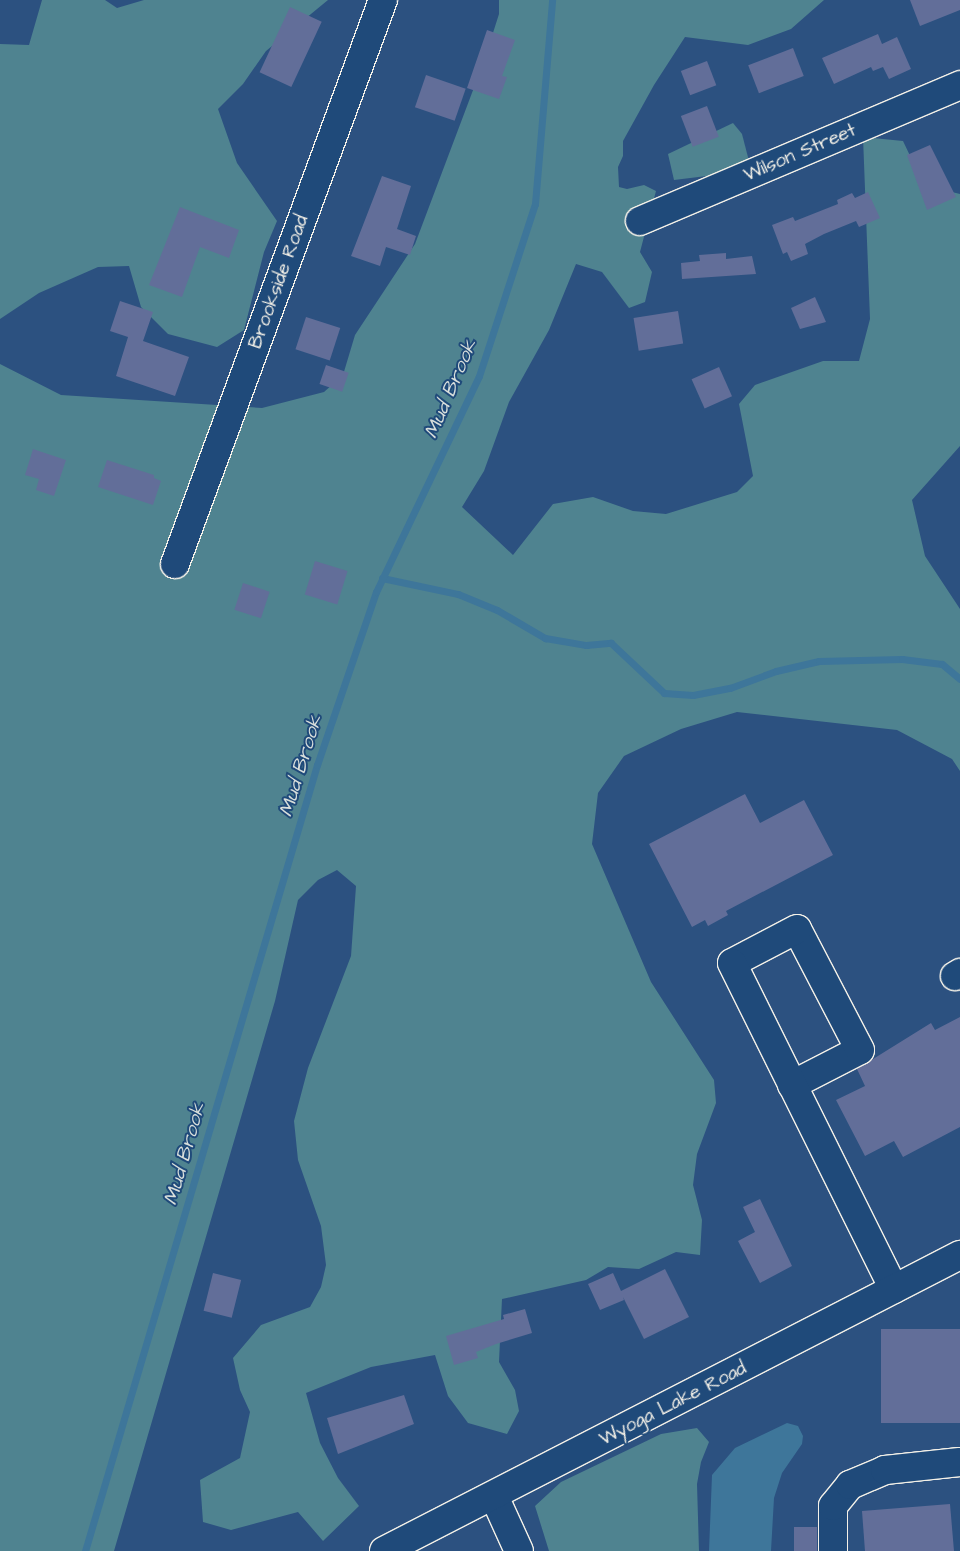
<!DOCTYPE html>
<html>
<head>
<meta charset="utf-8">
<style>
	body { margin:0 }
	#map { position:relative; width:960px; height:1551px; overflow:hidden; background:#2c5180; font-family:"Architects Daughter",sans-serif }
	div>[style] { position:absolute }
	.green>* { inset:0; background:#4f8390 }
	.water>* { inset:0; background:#3e769a }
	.stream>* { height:7px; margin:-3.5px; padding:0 3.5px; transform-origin:3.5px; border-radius:3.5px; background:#3e769a }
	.building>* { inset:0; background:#626e99; transform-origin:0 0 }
	.roads { filter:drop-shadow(1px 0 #f4f1e8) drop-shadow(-1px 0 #f4f1e8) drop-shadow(0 1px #f4f1e8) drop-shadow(0 -1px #f4f1e8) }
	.minor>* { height:28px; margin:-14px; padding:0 14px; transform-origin:14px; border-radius:14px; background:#1f4a7a }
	span { translate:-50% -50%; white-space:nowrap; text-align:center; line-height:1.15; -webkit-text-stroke:4px #1f4a7a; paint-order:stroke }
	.street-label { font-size:19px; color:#f4f1e8 }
	.water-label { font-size:20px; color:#d9dfdc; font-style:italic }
</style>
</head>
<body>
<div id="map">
	<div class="green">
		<i style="clip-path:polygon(42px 0,105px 0,117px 8px,144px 0,328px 0,266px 51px,243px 84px,218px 109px,237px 163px,277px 221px,264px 252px,244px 330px,217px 347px,168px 334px,141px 307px,129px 266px,98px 267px,39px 293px,0 319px,0 44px,29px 45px)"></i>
		<i style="clip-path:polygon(499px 0,824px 0,791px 29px,748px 45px,685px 37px,654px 85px,623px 141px,623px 156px,618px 167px,619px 187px,627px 189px,644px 185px,656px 191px,640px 252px,652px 272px,645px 302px,629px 308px,602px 272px,576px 264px,549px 330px,509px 402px,484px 471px,462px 507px,513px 555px,553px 504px,593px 497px,633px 511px,666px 514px,737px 492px,753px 476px,739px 404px,755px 385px,823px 361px,859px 361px,870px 319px,863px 137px,903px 141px,924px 185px,960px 194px,960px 446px,912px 500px,925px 556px,960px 609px,960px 771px,952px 759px,897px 730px,737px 712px,681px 729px,624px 756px,598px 793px,592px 844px,651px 982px,714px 1080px,716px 1103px,697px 1154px,693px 1185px,702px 1220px,700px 1255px,676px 1252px,639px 1269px,608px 1267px,586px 1280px,502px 1299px,499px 1362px,515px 1390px,519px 1411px,507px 1434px,468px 1423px,448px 1396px,435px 1355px,371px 1367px,306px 1393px,320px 1443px,338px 1478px,359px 1506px,323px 1541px,298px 1512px,231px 1530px,203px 1522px,200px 1480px,240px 1458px,250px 1412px,240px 1390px,233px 1358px,261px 1325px,310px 1307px,321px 1287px,326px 1265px,321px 1226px,298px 1160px,294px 1121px,308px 1068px,351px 956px,356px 886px,337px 870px,318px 880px,298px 900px,275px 1001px,114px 1551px,0 1551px,0 364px,61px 395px,262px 408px,324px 392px,343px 375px,355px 335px,415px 244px,484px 61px,499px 14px)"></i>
		<i style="clip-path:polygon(733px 123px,742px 134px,750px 165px,731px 173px,674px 180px,668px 154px)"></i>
		<i style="clip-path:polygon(697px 1428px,709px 1442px,701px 1462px,697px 1484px,699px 1551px,549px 1551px,535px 1506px,561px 1482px,661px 1434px)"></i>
	</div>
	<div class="water">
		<i style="clip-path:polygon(787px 1423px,798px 1426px,803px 1436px,802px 1444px,782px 1473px,774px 1498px,771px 1551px,709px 1551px,712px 1475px,735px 1448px)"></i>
	</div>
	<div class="stream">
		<i style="left:382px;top:578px;width:78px;rotate:11.9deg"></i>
		<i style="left:458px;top:594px;width:42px;rotate:22.3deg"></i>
		<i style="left:497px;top:610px;width:56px;rotate:30.3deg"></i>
		<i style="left:545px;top:638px;width:42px;rotate:9.7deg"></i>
		<i style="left:586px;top:645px;width:25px;rotate:-5deg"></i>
		<i style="left:611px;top:643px;width:73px;rotate:43.3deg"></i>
		<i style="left:664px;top:693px;width:29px;rotate:4deg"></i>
		<i style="left:693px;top:695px;width:38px;rotate:-11deg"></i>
		<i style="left:730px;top:688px;width:49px;rotate:-20.3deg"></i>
		<i style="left:776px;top:671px;width:44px;rotate:-13.1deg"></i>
		<i style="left:819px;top:661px;width:83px;rotate:-1.4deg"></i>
		<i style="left:902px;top:659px;width:40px;rotate:7.1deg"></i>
		<i style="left:942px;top:664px;width:23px;rotate:40deg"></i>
		<i style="left:85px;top:1551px;width:820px;rotate:-73.56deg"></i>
		<i style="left:317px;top:765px;width:183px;rotate:-71.2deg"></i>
		<i style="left:376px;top:592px;width:239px;rotate:-64.5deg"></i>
		<i style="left:479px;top:376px;width:181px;rotate:-72deg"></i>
		<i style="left:535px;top:204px;width:205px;rotate:-85.2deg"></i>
	</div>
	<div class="building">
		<i style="clip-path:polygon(910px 0,960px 0,960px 10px,920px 26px)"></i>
		<i style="left:290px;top:7px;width:35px;height:72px;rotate:25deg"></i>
		<i style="clip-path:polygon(487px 30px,515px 40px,502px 76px,507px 77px,499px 99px,467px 88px)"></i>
		<i style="clip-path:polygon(878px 34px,882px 44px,897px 37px,911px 69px,889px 79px,883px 67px,873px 71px,871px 67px,834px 84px,822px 58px)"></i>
		<i style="left:793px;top:48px;width:30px;height:48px;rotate:69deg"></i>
		<i style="left:707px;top:61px;width:26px;height:28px;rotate:69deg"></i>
		<i style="left:426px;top:75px;width:42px;height:34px;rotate:19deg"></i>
		<i style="left:707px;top:106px;width:33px;height:28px;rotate:69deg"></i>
		<i style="clip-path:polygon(930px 145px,956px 197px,927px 210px,907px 155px)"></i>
		<i style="clip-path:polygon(382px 176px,411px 186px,397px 229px,416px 236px,410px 255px,386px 247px,380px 266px,351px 256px)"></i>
		<i style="clip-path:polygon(868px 192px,880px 218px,859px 227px,856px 221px,824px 234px,805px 244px,808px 254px,791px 261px,787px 252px,783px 254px,772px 225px,793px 217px,795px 221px,838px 204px,837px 200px,852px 193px,855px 198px)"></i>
		<i style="clip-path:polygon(180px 207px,239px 230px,229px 258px,200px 247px,182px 297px,149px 285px)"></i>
		<i style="clip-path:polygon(726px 253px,726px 259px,752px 256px,756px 274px,682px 279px,681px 263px,700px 261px,699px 255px)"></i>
		<i style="clip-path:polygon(815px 297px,826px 322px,800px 329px,791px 308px)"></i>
		<i style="clip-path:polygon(120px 301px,153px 312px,143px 341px,189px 357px,175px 396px,116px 376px,128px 337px,110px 331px)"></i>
		<i style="left:678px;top:311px;width:33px;height:45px;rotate:81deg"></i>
		<i style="left:306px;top:317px;width:36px;height:34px;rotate:18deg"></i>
		<i style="left:326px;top:365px;width:24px;height:20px;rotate:19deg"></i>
		<i style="left:719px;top:367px;width:32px;height:30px;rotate:66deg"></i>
		<i style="clip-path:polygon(33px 449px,66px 460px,54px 496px,36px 490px,39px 479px,25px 475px)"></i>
		<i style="clip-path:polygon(107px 460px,154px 475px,154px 478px,161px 481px,153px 505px,98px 487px)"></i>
		<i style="left:315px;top:561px;width:34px;height:35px;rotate:17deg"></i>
		<i style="left:243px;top:583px;width:28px;height:28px;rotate:18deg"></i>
		<i style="clip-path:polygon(745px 794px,760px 823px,804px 800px,833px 855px,726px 911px,728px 915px,708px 926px,705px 920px,692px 927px,649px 844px)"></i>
		<i style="clip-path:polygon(960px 1017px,960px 1127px,903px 1157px,894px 1141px,865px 1156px,836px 1100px,865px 1086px,857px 1069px,931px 1023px,935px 1030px)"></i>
		<i style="clip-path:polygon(760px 1199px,792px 1266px,760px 1283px,738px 1241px,755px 1232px,743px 1207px)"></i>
		<i style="clip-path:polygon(665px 1269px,689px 1317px,644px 1339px,623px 1297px,624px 1300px,600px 1310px,588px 1284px,613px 1273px,621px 1291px)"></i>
		<i style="left:213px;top:1273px;width:29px;height:39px;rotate:14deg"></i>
		<i style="clip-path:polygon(525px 1309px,532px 1333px,496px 1344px,476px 1352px,478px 1358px,454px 1365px,446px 1336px,504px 1319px,503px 1315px)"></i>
		<i style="left:960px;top:1329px;width:94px;height:79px;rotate:90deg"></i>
		<i style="clip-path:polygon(404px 1395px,414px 1424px,338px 1454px,327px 1418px)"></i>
		<i style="clip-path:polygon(950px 1504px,954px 1551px,865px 1551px,862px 1511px)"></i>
		<i style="left:817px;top:1527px;width:24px;height:23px;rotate:90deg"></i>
	</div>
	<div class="roads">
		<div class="minor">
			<i style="left:640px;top:221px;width:348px;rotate:-23deg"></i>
			<i style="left:175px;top:564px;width:601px;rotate:-69.76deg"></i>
			<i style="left:955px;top:976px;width:6px;rotate:-31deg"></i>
			<i style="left:792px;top:1085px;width:76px;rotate:-27.2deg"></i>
			<i style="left:860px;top:1050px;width:136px;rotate:-117.5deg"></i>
			<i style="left:797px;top:929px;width:73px;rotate:152.4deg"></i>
			<i style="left:732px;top:963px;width:364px;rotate:63.6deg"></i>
			<i style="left:494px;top:1496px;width:60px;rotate:65.6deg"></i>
			<i style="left:384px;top:1551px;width:648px;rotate:-27.2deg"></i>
			<i style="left:833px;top:1551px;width:45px;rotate:-90deg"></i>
			<i style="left:833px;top:1506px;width:27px;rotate:-51deg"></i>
			<i style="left:850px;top:1485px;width:38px;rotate:-23deg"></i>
			<i style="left:885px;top:1470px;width:75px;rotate:-6.1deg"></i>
		</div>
	</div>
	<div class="street-label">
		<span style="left:800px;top:153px;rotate:-23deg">Wilson Street</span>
		<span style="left:279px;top:282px;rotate:-70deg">Brookside Road</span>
		<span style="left:673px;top:1404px;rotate:-27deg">Wyoga Lake Road</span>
	</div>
	<div class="water-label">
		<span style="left:451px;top:389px;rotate:-67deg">Mud Brook</span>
		<span style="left:301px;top:766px;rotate:-73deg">Mud Brook</span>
		<span style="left:185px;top:1154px;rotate:-74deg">Mud Brook</span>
	</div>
</div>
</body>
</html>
